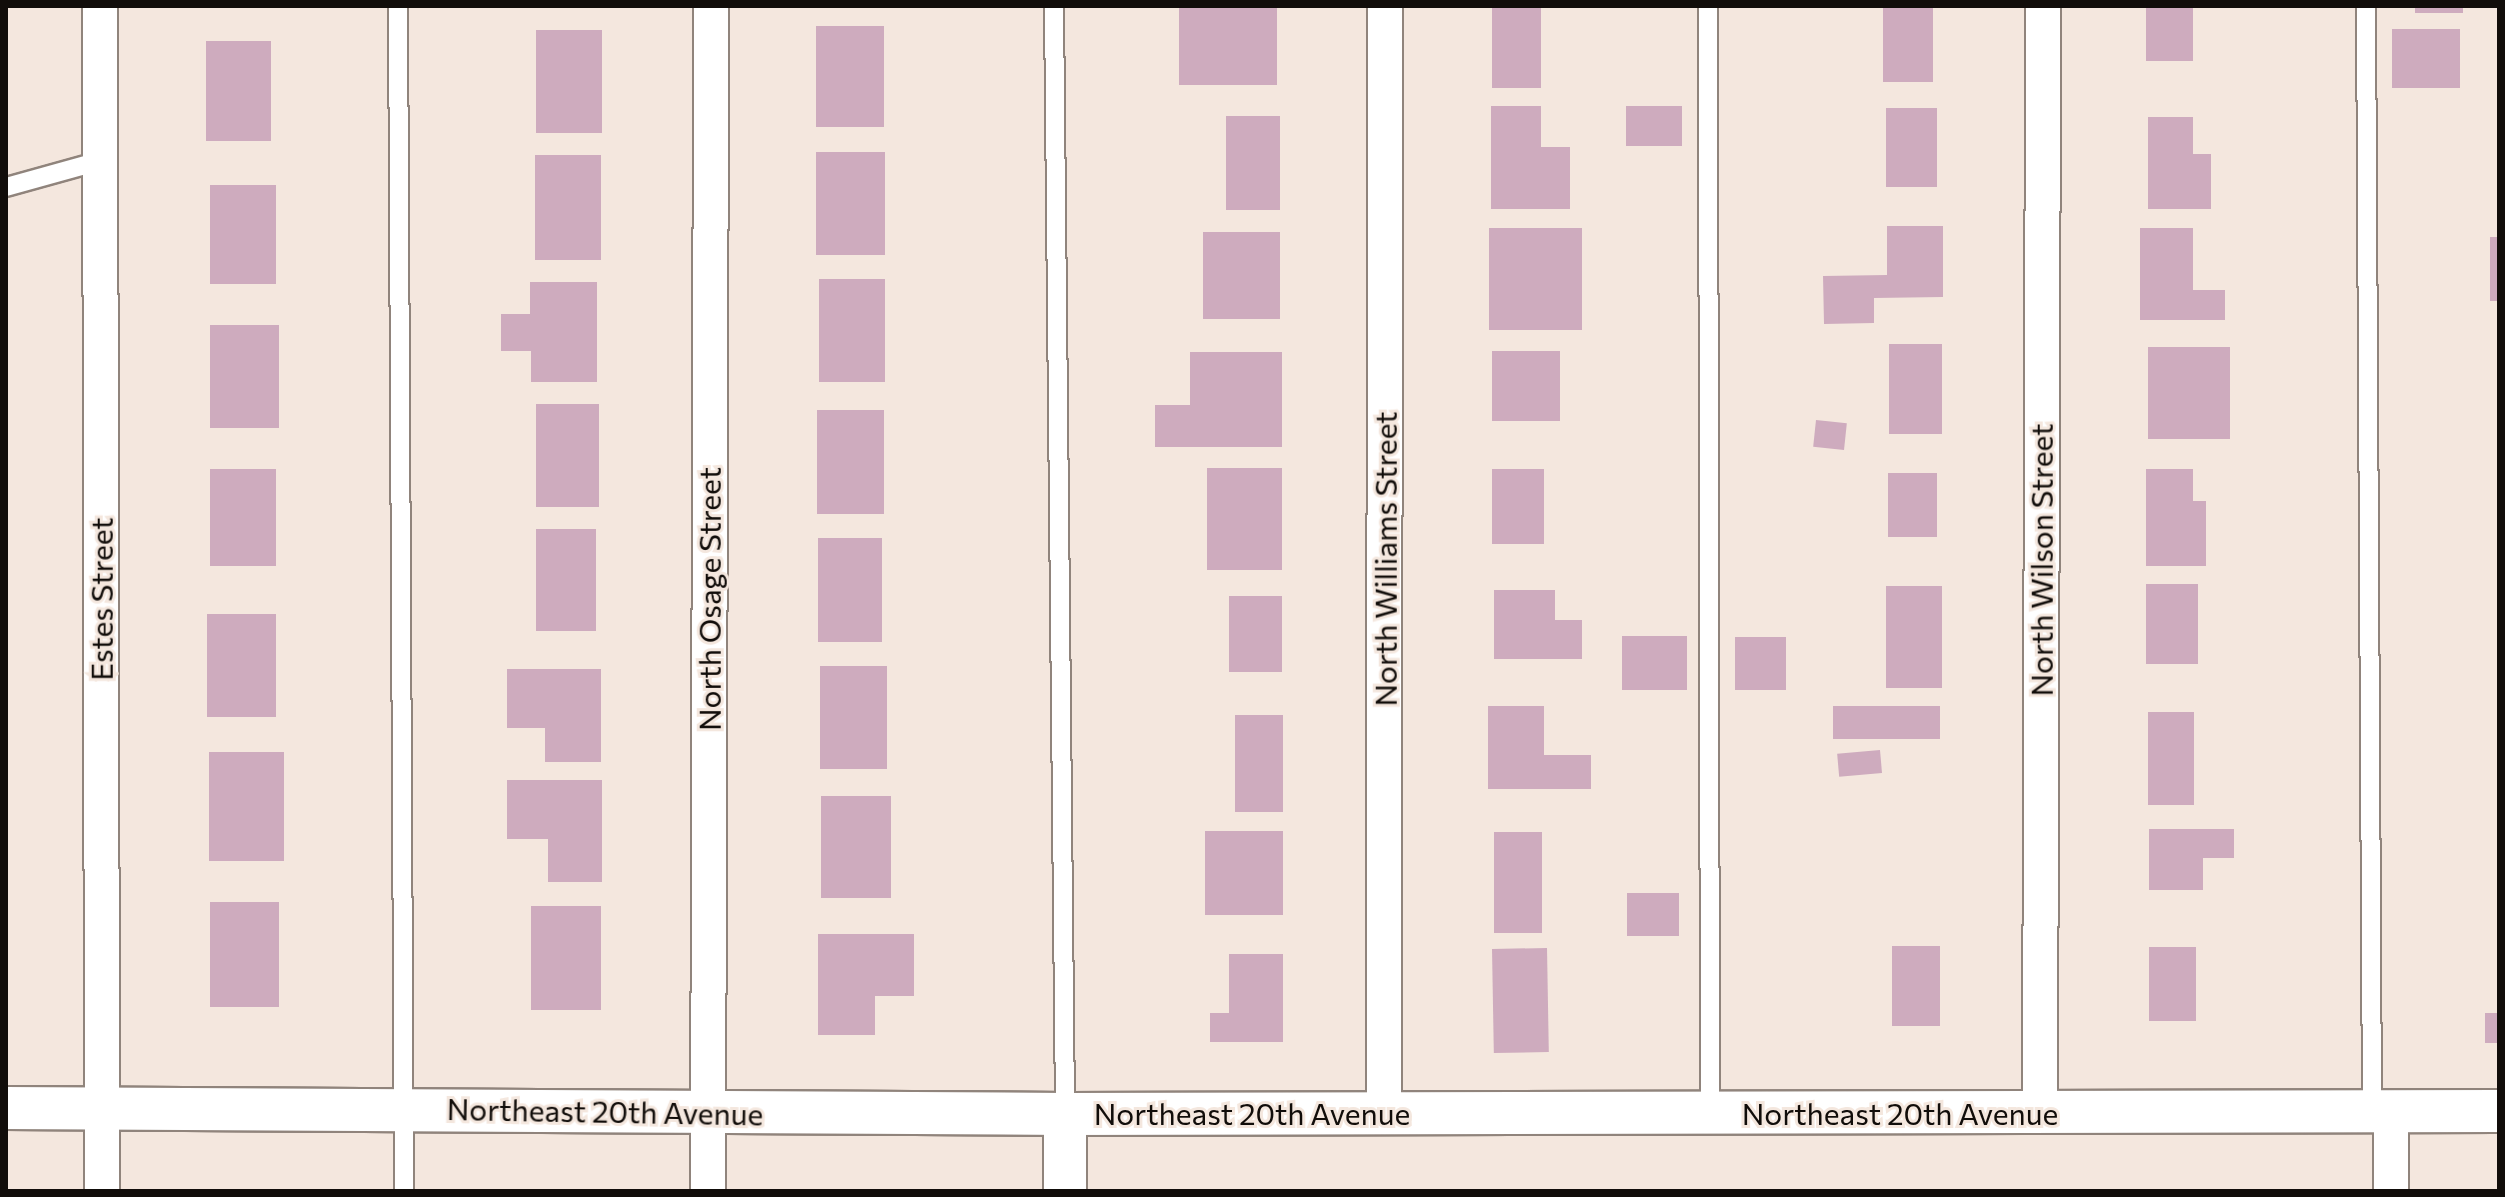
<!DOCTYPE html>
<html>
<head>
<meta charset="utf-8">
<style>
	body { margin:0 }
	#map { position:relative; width:2505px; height:1197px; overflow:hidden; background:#f4e7de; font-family:Commissioner,sans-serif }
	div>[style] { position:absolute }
	.building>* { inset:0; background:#ceabbe; transform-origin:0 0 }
	.roads { filter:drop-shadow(2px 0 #90847c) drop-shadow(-2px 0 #90847c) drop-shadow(0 2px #90847c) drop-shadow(0 -2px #90847c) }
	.service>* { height:18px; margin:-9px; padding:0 9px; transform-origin:9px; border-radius:9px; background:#fff }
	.minor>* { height:34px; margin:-17px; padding:0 17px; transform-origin:17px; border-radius:17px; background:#fff }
	.tertiary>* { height:42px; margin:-21px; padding:0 21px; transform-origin:21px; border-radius:21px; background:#fff }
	span { translate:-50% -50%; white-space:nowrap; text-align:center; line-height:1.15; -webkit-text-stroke:6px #f4e7de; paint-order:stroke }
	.street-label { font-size:30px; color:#110d0a }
	.frame { position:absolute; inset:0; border:8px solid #110d0a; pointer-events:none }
</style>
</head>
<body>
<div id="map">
	<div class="building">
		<i style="left:1179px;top:6px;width:98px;height:79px"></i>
		<i style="left:1492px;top:6px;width:49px;height:82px"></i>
		<i style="left:1883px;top:6px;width:50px;height:76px"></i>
		<i style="left:2146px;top:6px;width:47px;height:55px"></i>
		<i style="left:2415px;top:6px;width:48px;height:7px"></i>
		<i style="left:816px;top:26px;width:68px;height:101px"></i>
		<i style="left:2392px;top:29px;width:68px;height:59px"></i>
		<i style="left:536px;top:30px;width:66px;height:103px"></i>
		<i style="left:206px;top:41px;width:65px;height:100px"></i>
		<i style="clip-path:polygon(1491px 106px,1541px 106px,1541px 147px,1570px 147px,1570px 209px,1491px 209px)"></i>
		<i style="left:1626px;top:106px;width:56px;height:40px"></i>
		<i style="left:1886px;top:108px;width:51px;height:79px"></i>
		<i style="left:1226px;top:116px;width:54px;height:94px"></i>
		<i style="clip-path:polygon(2148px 117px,2193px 117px,2193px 154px,2211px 154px,2211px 209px,2148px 209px)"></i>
		<i style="left:816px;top:152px;width:69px;height:103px"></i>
		<i style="left:535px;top:155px;width:66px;height:105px"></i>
		<i style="left:210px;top:185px;width:66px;height:99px"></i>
		<i style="clip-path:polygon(1887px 226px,1943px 226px,1943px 297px,1874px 298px,1874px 323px,1824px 324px,1823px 276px,1887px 275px)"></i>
		<i style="left:1489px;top:228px;width:93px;height:102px"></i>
		<i style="clip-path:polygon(2140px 228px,2193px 228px,2193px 290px,2225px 290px,2225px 320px,2140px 320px)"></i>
		<i style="left:1203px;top:232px;width:77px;height:87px"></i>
		<i style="left:2490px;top:237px;width:9px;height:64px"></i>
		<i style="left:819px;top:279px;width:66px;height:103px"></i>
		<i style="clip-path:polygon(530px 282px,597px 282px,597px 382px,531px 382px,531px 351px,501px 351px,501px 314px,530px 314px)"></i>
		<i style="left:210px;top:325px;width:69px;height:103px"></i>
		<i style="left:1889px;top:344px;width:53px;height:90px"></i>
		<i style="left:2148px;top:347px;width:82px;height:92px"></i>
		<i style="left:1492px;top:351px;width:68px;height:70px"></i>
		<i style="clip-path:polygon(1190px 352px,1282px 352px,1282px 447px,1155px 447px,1155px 405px,1190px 405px)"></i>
		<i style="left:536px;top:404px;width:63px;height:103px"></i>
		<i style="left:817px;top:410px;width:67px;height:104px"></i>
		<i style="left:1816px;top:420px;width:31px;height:27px;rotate:6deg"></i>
		<i style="left:1207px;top:468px;width:75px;height:102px"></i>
		<i style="left:210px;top:469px;width:66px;height:97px"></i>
		<i style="left:1492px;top:469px;width:52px;height:75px"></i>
		<i style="clip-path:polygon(2146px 469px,2193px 469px,2193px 501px,2206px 501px,2206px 566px,2146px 566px)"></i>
		<i style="left:1888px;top:473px;width:49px;height:64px"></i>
		<i style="left:536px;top:529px;width:60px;height:102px"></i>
		<i style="left:818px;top:538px;width:64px;height:104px"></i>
		<i style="left:2146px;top:584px;width:52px;height:80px"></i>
		<i style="left:1886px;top:586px;width:56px;height:102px"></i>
		<i style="clip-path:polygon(1494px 590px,1555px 590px,1555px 620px,1582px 620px,1582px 659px,1494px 659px)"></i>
		<i style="left:1229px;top:596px;width:53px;height:76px"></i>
		<i style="left:207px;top:614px;width:69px;height:103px"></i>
		<i style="left:1622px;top:636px;width:65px;height:54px"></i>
		<i style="left:1735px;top:637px;width:51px;height:53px"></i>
		<i style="left:820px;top:666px;width:67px;height:103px"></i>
		<i style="clip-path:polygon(507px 669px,601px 669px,601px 762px,545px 762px,545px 728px,507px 728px)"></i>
		<i style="clip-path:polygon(1488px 706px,1544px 706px,1544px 755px,1591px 755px,1591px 789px,1488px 789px)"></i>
		<i style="left:1833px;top:706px;width:107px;height:33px"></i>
		<i style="left:2148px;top:712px;width:46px;height:93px"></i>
		<i style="left:1235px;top:715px;width:48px;height:97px"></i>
		<i style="left:1880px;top:750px;width:23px;height:43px;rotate:85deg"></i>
		<i style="left:209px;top:752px;width:75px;height:109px"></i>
		<i style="clip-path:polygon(507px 780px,602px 780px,602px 882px,548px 882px,548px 839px,507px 839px)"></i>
		<i style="left:821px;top:796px;width:70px;height:102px"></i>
		<i style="clip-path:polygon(2149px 829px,2234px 829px,2234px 858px,2203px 858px,2203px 890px,2149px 890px)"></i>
		<i style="left:1205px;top:831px;width:78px;height:84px"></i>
		<i style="left:1494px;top:832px;width:48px;height:101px"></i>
		<i style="left:1627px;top:893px;width:52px;height:43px"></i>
		<i style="left:210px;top:902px;width:69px;height:105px"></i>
		<i style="left:531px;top:906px;width:70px;height:104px"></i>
		<i style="clip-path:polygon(818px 934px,914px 934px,914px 996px,875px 996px,875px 1035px,818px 1035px)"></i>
		<i style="left:1892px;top:946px;width:48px;height:80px"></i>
		<i style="left:2149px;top:947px;width:47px;height:74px"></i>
		<i style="left:1547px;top:948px;width:104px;height:55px;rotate:89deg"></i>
		<i style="clip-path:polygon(1229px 954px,1283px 954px,1283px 1042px,1210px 1042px,1210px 1013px,1229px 1013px)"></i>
		<i style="left:2485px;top:1013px;width:14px;height:30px"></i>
	</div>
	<div class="roads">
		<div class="service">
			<i style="left:398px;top:6px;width:1185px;rotate:89.71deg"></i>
			<i style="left:1054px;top:6px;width:1108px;rotate:89.43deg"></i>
			<i style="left:1708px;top:6px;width:1107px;rotate:89.9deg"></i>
			<i style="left:2366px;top:6px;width:1106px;rotate:89.69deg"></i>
			<i style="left:6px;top:187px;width:98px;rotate:-15.5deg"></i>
		</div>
		<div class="minor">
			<i style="left:100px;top:6px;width:1185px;rotate:89.9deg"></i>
			<i style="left:1384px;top:1112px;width:1106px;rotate:-89.95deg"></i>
			<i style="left:2040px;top:1113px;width:1107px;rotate:-89.84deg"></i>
			<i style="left:708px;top:1191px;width:1185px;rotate:-89.85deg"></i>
			<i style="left:2391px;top:1191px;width:79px;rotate:-90deg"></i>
		</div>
		<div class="tertiary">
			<i style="left:6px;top:1108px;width:1059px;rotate:0.32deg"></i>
			<i style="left:1065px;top:1114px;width:1434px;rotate:-0.12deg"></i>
			<i style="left:1065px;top:1114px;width:77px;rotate:90deg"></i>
		</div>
	</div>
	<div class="street-label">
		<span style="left:1385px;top:559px;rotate:-90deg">North Williams Street</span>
		<span style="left:2041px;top:560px;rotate:-90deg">North Wilson Street</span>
		<span style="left:101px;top:599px;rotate:-90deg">Estes Street</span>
		<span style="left:709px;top:599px;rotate:-90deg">North Osage Street</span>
		<span style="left:605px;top:1111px;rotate:1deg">Northeast 20th Avenue</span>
		<span style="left:1252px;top:1113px">Northeast 20th Avenue</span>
		<span style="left:1900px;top:1113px">Northeast 20th Avenue</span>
	</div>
	<div class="frame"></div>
</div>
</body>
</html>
